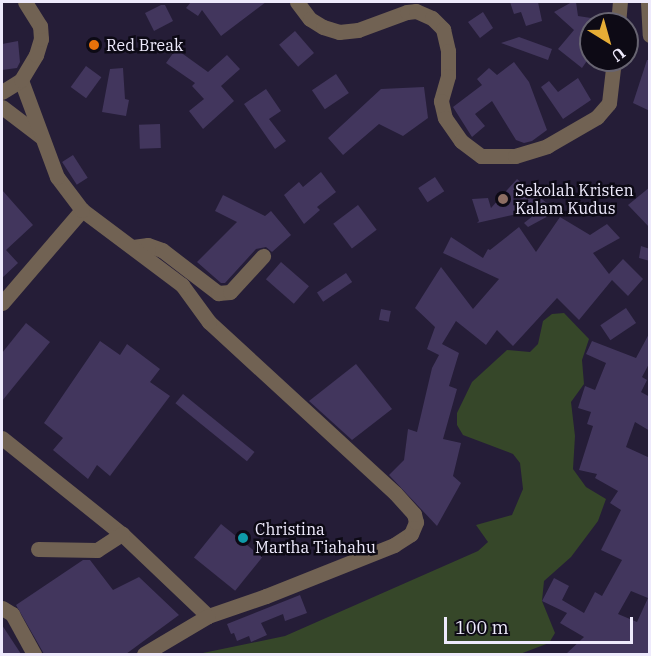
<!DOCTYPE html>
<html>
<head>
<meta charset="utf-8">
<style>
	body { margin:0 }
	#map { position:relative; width:651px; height:656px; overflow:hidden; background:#251d37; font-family:"IBM Plex Serif",serif }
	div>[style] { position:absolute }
	.green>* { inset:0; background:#364729 }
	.building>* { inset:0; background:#42365d; transform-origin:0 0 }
	.minor>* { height:15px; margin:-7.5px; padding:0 7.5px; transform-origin:7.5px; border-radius:7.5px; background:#716253 }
	.tertiary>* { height:15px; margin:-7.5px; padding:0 7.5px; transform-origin:7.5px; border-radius:7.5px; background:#716253 }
	.dots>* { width:16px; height:16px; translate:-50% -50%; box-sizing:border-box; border:3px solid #0d0a15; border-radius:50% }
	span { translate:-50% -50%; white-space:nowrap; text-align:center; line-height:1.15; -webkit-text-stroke:5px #0d0a15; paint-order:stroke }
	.poi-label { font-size:16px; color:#eeeafc }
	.left { translate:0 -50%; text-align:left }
	.frame { position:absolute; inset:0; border:3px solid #eeeafc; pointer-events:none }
	.north { position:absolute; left:579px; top:12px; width:60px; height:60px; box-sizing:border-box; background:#0d0a15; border:2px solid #676471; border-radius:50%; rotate:143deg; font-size:16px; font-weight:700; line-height:24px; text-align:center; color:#eeeafc }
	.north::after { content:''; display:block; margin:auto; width:21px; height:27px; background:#e6ad36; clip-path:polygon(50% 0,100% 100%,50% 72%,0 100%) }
	.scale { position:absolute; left:444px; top:617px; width:189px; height:27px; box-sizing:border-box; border:3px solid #eeeafc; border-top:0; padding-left:8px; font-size:18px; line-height:21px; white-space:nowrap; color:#eeeafc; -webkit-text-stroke:4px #0d0a15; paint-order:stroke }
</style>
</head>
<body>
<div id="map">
	<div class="green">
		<i style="clip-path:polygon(564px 313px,589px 339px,582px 360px,584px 384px,571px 402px,575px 436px,573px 469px,586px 487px,606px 499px,598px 521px,571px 557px,544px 581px,542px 601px,555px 633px,549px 643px,520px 654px,198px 654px,285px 636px,478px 551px,488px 542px,476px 525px,512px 515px,523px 489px,520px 463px,513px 454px,463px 435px,457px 425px,457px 413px,472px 382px,507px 350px,530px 352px,538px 344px,543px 321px,552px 314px)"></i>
	</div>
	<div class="building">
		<i style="clip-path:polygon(191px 2px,266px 2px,221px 36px,202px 10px,198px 16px,186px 8px)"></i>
		<i style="clip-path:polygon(510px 2px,538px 2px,542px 21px,526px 26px,521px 12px,514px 14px)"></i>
		<i style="clip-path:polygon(572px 2px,576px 2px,578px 16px,591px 18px,591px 55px,582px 68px,558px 49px,574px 30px,554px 12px)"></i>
		<i style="clip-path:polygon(161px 5px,165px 5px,173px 21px,154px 31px,145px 13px)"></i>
		<i style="clip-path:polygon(483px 12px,493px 28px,480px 38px,468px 22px)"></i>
		<i style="left:295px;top:31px;width:29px;height:21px;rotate:49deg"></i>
		<i style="clip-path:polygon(519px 37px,552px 49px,548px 60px,501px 43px)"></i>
		<i style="clip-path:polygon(18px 41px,20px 62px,17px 68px,2px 70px,2px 44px)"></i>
		<i style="clip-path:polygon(176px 49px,208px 72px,227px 55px,240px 69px,221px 86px,234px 101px,203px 129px,189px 111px,204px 99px,192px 86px,195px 83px,166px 63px)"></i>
		<i style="clip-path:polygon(647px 60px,650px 60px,650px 111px,633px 103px)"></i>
		<i style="clip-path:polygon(514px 62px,529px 82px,547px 130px,532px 141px,524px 143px,516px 140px,492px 101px,475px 114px,485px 126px,472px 137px,453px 107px,482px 85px,477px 79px,489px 68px,497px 75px)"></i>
		<i style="left:86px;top:66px;width:19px;height:26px;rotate:36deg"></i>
		<i style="clip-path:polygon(123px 68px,125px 99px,129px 100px,126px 116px,102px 112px,110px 69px)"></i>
		<i style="left:336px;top:74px;width:23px;height:29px;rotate:56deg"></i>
		<i style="clip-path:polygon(578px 78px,591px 100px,563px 119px,541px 87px,549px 81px,558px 92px)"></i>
		<i style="clip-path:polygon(424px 87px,428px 118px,403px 136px,379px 124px,343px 155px,328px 138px,381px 89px)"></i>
		<i style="clip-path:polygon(266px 89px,281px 111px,269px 119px,286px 141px,275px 149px,244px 104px)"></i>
		<i style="left:160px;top:124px;width:24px;height:21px;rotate:88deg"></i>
		<i style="left:73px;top:155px;width:27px;height:13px;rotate:57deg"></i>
		<i style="clip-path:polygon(321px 172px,336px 192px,317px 207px,320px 210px,304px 224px,284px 195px,299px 182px,303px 187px)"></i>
		<i style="left:435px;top:177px;width:17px;height:20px;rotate:57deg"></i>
		<i style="clip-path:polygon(517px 179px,548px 204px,552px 214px,528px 227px,524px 223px,543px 208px,477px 223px,479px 221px,472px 199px,488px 198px,491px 208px)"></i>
		<i style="clip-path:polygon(650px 187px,650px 228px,628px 205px)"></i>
		<i style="clip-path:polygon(2px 190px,33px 225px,6px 250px,18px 263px,2px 278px)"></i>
		<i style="clip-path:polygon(223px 195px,265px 216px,271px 211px,291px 235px,272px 252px,266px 247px,256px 249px,225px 283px,221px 283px,197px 262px,237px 222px,215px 211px)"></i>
		<i style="left:358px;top:205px;width:31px;height:31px;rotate:53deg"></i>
		<i style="clip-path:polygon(560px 217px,590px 235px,607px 224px,620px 238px,593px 253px,609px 274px,623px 259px,643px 279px,628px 296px,612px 280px,579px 320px,557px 298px,513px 346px,497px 330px,486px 345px,456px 321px,442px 344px,459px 353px,449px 386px,457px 389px,443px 439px,461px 443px,453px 476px,461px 483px,437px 526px,389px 475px,404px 460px,408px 429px,417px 432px,432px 368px,439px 355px,427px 349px,435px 327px,415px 308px,441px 267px,473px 309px,499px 279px,443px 253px,451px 237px,483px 258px,488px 249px,490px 250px,519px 227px,536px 252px)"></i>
		<i style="clip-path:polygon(641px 246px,650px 249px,650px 261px,639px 258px)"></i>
		<i style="left:281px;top:262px;width:37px;height:23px;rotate:41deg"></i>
		<i style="left:346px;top:273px;width:11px;height:35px;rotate:56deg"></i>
		<i style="left:626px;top:308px;width:18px;height:31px;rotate:56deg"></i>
		<i style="left:381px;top:309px;width:10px;height:11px;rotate:11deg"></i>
		<i style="clip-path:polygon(26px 323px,50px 342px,2px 401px,2px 353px)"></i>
		<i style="clip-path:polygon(evenodd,650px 332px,650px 362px,642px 377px,647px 380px,641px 392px,650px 397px,650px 431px,635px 422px,626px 447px,650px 458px,650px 654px,566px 654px,584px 637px,560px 623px,567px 613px,542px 601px,554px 578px,569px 586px,562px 600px,584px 613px,595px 592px,602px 596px,622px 560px,601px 550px,621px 510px,610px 503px,618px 491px,595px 478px,597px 474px,579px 470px,593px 426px,587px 424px,591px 412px,578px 408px,585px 386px,595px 390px,606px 363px,586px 354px,592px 341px,636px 358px,650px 332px,631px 591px,648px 598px,637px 622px,618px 614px,631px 591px)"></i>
		<i style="clip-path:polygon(100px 341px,120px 355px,127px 344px,160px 369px,150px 382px,170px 396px,110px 476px,97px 465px,88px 479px,53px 450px,63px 438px,44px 423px)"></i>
		<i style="clip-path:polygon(356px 364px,392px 409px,352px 440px,309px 401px)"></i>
		<i style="left:183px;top:394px;width:92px;height:12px;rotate:39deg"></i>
		<i style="left:221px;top:524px;width:53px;height:43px;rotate:39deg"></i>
		<i style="clip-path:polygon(83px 560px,90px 560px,113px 590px,139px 577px,179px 615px,126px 654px,44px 654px,16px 605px)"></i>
		<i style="clip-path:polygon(300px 595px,307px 613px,285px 621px,283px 614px,261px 623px,267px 635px,251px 642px,249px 636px,237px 641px,234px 633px,231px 634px,227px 624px)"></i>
		<i style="clip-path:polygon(2px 625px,21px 654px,2px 654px)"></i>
	</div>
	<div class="minor">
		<i style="left:648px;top:2px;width:33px;rotate:87deg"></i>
		<i style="left:2px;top:107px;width:48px;rotate:37.3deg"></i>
		<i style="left:133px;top:247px;width:15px;rotate:-8deg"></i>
		<i style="left:148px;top:245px;width:15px;rotate:20deg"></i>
		<i style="left:162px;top:250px;width:71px;rotate:37.5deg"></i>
		<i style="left:218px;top:293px;width:12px;rotate:-5deg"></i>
		<i style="left:230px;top:292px;width:49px;rotate:-47.5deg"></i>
		<i style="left:2px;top:303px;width:123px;rotate:-49.3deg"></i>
		<i style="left:2px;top:438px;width:154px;rotate:38.7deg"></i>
		<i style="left:122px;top:534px;width:119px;rotate:43.6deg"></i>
		<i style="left:208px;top:616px;width:61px;rotate:-19deg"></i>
		<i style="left:266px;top:596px;width:138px;rotate:-21.7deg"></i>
		<i style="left:394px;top:545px;width:20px;rotate:-33deg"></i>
		<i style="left:411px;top:534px;width:13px;rotate:-67deg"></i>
		<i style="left:416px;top:522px;width:8px;rotate:-104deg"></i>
		<i style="left:414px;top:514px;width:28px;rotate:-132deg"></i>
		<i style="left:395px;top:493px;width:253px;rotate:-137.4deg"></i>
		<i style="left:209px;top:322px;width:46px;rotate:-126.1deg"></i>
		<i style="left:182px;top:285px;width:125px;rotate:-143.1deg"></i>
		<i style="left:82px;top:210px;width:41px;rotate:-127.1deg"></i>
		<i style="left:57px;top:177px;width:103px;rotate:-110.4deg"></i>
		<i style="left:38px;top:549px;width:59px;rotate:1deg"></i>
		<i style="left:97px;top:550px;width:30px;rotate:-33deg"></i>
		<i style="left:2px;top:608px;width:12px;rotate:31deg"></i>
		<i style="left:12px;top:614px;width:46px;rotate:61.2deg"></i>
		<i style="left:144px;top:654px;width:74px;rotate:-30.7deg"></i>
	</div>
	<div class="tertiary">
		<i style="left:297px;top:2px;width:21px;rotate:53deg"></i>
		<i style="left:310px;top:19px;width:15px;rotate:32deg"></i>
		<i style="left:323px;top:27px;width:17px;rotate:17deg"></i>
		<i style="left:339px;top:32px;width:19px;rotate:-6deg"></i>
		<i style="left:358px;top:30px;width:52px;rotate:-20.2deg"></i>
		<i style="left:407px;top:12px;width:9px;rotate:-6deg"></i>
		<i style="left:416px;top:11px;width:17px;rotate:24deg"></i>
		<i style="left:432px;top:18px;width:16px;rotate:45deg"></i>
		<i style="left:443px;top:29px;width:23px;rotate:77deg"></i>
		<i style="left:448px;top:51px;width:25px;rotate:90deg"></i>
		<i style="left:448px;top:76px;width:26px;rotate:106deg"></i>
		<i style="left:441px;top:101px;width:17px;rotate:77deg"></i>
		<i style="left:445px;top:118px;width:28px;rotate:55deg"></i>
		<i style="left:461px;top:141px;width:25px;rotate:37deg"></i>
		<i style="left:481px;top:156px;width:34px"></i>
		<i style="left:515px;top:156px;width:34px;rotate:-17deg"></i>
		<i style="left:547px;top:146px;width:58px;rotate:-30.1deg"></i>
		<i style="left:597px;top:117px;width:18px;rotate:-49deg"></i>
		<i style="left:609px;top:103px;width:43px;rotate:-83.4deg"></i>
		<i style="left:618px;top:24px;width:22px;rotate:-85deg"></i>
		<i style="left:2px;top:92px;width:22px;rotate:-32deg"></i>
		<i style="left:21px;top:80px;width:29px;rotate:-59deg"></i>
		<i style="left:36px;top:55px;width:17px;rotate:-73deg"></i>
		<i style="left:41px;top:39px;width:13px;rotate:-94deg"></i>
		<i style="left:40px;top:26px;width:28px;rotate:-122deg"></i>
	</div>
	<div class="dots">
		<i style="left:94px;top:45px;background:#e8710a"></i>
		<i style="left:503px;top:199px;background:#8d6e63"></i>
		<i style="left:243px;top:538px;background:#0f9aa8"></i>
	</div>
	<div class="poi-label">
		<span class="left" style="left:106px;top:45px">Red Break</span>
		<span class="left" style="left:515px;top:199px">Sekolah Kristen<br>Kalam Kudus</span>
		<span class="left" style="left:255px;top:538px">Christina<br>Martha Tiahahu</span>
	</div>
	<div class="frame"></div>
	<div class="north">U</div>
	<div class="scale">100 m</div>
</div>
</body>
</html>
